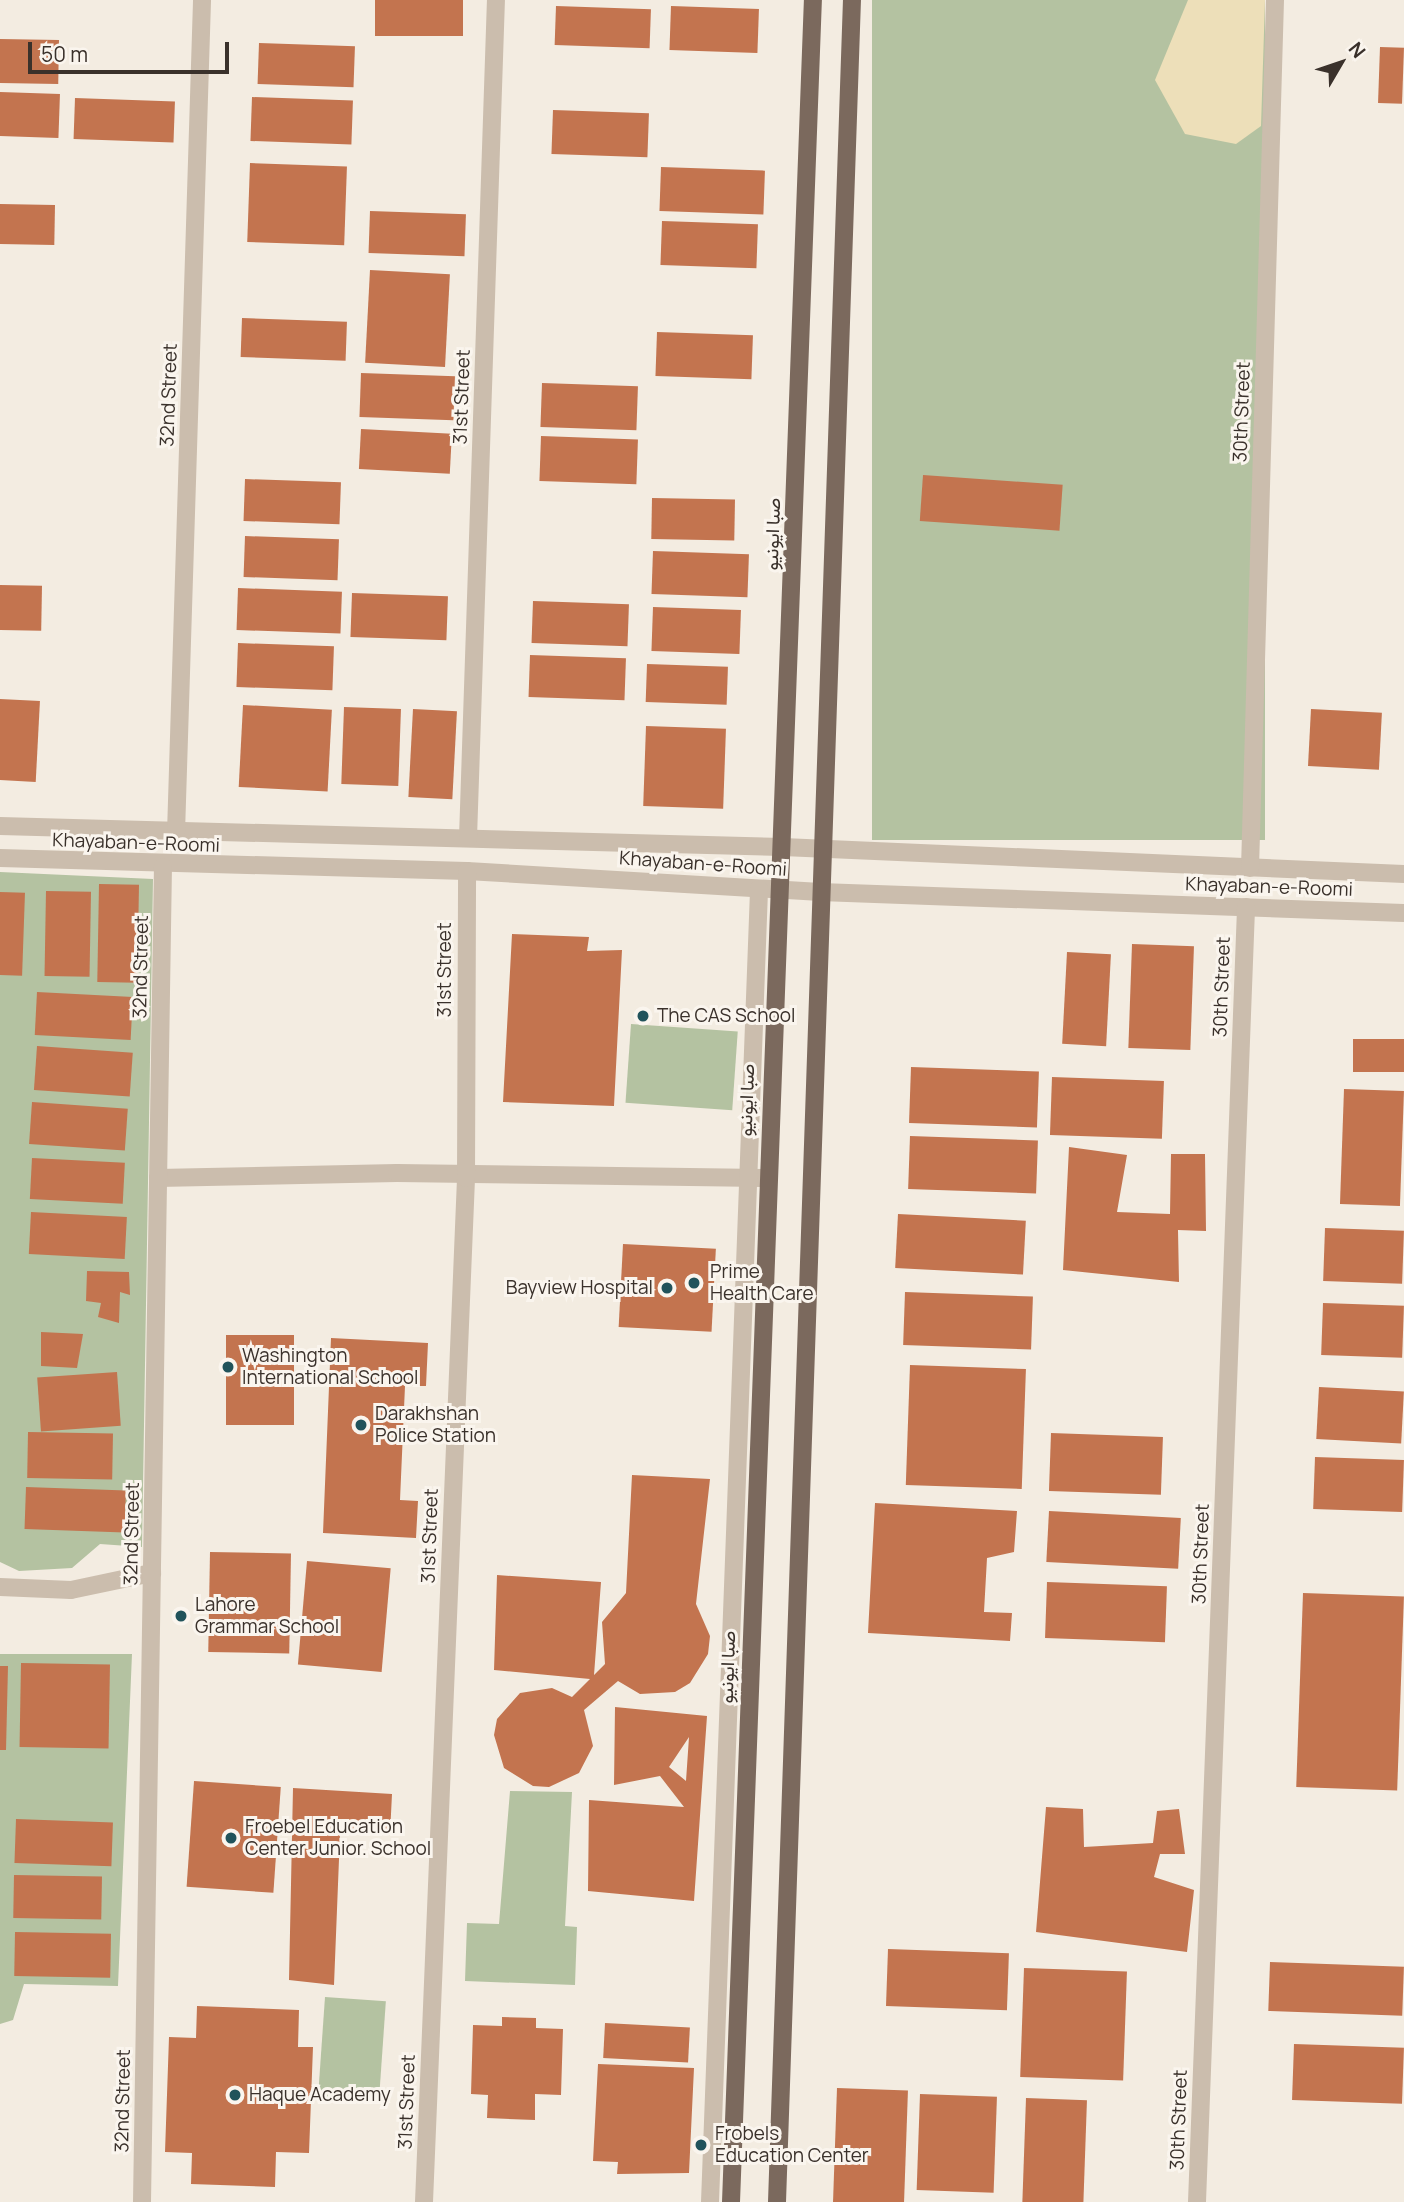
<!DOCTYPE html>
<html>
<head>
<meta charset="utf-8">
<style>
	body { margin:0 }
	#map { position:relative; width:1404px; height:2202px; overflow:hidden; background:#f3ece1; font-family:Manrope,Vazirmatn,sans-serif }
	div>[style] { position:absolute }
	.green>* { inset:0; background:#b4c2a1; transform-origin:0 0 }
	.sand>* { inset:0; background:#eddfb9 }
	.building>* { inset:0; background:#c3744f; transform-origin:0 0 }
	.minor>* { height:18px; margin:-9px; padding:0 9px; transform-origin:9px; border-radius:9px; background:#cbbdad }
	.major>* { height:18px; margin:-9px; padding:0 9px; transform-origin:9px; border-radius:9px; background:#7b695d }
	.dots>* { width:19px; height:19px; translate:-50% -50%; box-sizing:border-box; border:4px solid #faf5ee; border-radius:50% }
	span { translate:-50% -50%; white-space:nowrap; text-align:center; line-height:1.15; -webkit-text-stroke:6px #faf5ee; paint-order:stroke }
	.street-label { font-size:19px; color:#3a312b }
	.poi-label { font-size:19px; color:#3a312b }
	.left { translate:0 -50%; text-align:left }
	.right { translate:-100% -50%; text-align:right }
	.north { position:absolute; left:1306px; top:28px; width:70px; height:70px; -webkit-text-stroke:5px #faf5ee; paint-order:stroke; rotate:51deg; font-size:19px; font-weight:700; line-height:28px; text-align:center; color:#3a312b }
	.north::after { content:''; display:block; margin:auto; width:24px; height:32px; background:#3a312b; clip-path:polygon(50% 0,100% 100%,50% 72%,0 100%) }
	.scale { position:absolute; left:28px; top:42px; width:201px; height:32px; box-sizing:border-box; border:4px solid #3a312b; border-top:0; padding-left:9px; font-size:21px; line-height:24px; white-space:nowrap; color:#3a312b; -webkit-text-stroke:5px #faf5ee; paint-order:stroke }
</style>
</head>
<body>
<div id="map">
	<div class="green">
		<i style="left:872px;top:0;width:393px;height:840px"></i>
		<i style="clip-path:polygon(0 872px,153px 879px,142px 1547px,100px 1544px,72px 1568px,19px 1571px,0 1562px)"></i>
		<i style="left:631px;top:1024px;width:107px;height:79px;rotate:4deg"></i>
		<i style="clip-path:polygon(0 1654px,132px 1654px,118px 1986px,24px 1984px,13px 2020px,0 2024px)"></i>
		<i style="clip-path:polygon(510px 1791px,572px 1792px,565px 1926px,577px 1927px,575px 1985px,465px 1981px,467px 1923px,499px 1924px)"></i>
		<i style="left:325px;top:1997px;width:61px;height:100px;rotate:4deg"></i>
	</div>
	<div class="sand">
		<i style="clip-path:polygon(1188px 0,1265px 0,1261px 126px,1236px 144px,1185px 134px,1155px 80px)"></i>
	</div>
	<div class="building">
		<i style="left:375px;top:0;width:88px;height:36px"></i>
		<i style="left:556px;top:6px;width:95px;height:39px;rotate:2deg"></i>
		<i style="left:671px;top:6px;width:88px;height:44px;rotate:2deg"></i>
		<i style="left:0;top:39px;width:59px;height:44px;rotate:1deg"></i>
		<i style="left:259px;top:43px;width:96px;height:41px;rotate:2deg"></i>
		<i style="left:1380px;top:47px;width:24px;height:56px;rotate:2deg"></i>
		<i style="left:0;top:92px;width:60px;height:44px;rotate:2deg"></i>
		<i style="left:252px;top:97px;width:101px;height:44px;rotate:2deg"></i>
		<i style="left:75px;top:98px;width:100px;height:41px;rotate:2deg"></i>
		<i style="left:553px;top:110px;width:96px;height:44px;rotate:2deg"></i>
		<i style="left:250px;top:163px;width:97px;height:79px;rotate:2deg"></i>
		<i style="left:661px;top:167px;width:104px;height:44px;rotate:2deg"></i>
		<i style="left:0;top:204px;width:55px;height:40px;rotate:1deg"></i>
		<i style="left:370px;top:211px;width:96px;height:42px;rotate:2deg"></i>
		<i style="left:662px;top:221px;width:96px;height:44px;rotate:2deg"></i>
		<i style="left:370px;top:270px;width:80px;height:93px;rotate:3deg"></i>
		<i style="left:242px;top:318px;width:105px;height:39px;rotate:2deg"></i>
		<i style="left:657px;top:332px;width:96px;height:44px;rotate:2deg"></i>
		<i style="left:361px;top:373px;width:94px;height:44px;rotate:2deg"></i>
		<i style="left:542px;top:383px;width:96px;height:44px;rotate:2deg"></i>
		<i style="left:361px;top:429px;width:91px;height:40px;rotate:3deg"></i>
		<i style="left:541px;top:436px;width:97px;height:45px;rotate:2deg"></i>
		<i style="left:923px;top:475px;width:140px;height:46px;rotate:4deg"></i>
		<i style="left:245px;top:479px;width:96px;height:42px;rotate:2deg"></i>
		<i style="left:652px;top:498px;width:83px;height:41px;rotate:1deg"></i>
		<i style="left:245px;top:536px;width:94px;height:41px;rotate:2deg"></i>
		<i style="left:653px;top:551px;width:96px;height:43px;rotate:2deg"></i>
		<i style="left:0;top:585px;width:42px;height:45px;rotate:1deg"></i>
		<i style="left:238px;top:588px;width:104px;height:42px;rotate:2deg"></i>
		<i style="left:352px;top:593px;width:96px;height:44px;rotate:2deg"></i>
		<i style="left:533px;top:601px;width:96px;height:42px;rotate:2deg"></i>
		<i style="left:653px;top:607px;width:88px;height:44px;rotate:2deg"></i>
		<i style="left:238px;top:643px;width:96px;height:44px;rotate:2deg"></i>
		<i style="left:530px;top:655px;width:96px;height:42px;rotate:2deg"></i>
		<i style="left:647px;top:664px;width:81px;height:38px;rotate:2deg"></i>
		<i style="left:0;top:699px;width:40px;height:81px;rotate:3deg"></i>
		<i style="left:243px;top:705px;width:89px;height:82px;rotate:3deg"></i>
		<i style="left:344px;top:707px;width:57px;height:77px;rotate:2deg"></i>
		<i style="left:413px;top:709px;width:44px;height:88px;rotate:3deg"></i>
		<i style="left:1311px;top:709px;width:71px;height:57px;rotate:3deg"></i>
		<i style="left:646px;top:726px;width:80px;height:80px;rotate:2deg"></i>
		<i style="left:99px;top:884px;width:40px;height:98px;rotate:1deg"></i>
		<i style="left:46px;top:891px;width:45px;height:85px;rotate:1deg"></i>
		<i style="left:0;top:892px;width:25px;height:83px;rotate:2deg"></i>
		<i style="clip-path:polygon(512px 934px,589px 937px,587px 951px,622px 950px,614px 1106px,503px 1102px)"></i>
		<i style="left:1132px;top:944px;width:62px;height:104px;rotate:2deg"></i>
		<i style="left:1067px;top:952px;width:44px;height:92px;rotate:3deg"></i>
		<i style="left:37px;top:992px;width:96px;height:43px;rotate:3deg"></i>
		<i style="left:1353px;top:1039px;width:51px;height:33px"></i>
		<i style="left:37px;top:1046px;width:96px;height:44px;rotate:4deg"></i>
		<i style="left:911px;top:1067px;width:128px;height:56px;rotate:2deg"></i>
		<i style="left:1052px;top:1077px;width:112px;height:58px;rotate:2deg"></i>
		<i style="left:1344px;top:1089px;width:60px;height:115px;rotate:2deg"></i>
		<i style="left:32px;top:1102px;width:96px;height:42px;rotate:4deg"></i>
		<i style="left:910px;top:1136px;width:128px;height:53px;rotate:2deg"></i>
		<i style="clip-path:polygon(1069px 1147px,1127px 1155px,1117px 1212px,1170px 1214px,1171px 1154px,1205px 1154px,1206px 1231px,1178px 1230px,1179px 1282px,1063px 1270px)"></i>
		<i style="left:32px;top:1158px;width:93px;height:41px;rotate:3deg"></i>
		<i style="left:31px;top:1212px;width:96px;height:42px;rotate:3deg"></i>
		<i style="left:898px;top:1214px;width:128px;height:54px;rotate:3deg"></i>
		<i style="left:1325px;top:1228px;width:79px;height:53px;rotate:2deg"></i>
		<i style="left:623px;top:1244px;width:93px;height:83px;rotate:3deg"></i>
		<i style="clip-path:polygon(87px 1271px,129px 1272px,130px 1295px,120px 1292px,119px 1323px,98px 1317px,101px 1303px,86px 1301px)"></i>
		<i style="left:905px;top:1292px;width:128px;height:53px;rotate:2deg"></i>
		<i style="left:1323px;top:1303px;width:81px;height:52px;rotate:2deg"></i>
		<i style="clip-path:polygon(41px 1332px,83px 1334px,77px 1368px,41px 1366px)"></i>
		<i style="left:226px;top:1335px;width:68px;height:90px"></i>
		<i style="clip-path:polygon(331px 1338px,428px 1343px,426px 1386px,405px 1386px,400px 1500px,418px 1501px,416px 1538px,323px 1533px)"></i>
		<i style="left:910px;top:1365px;width:116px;height:120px;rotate:2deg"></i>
		<i style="left:117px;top:1372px;width:54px;height:80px;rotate:86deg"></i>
		<i style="left:1319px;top:1387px;width:85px;height:52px;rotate:3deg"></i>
		<i style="left:28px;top:1432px;width:85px;height:46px;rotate:1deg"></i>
		<i style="left:1051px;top:1433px;width:112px;height:58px;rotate:2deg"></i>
		<i style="left:1315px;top:1457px;width:89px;height:52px;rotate:2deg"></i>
		<i style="clip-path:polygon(632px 1475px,710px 1479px,696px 1604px,710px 1636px,708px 1654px,690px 1683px,675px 1692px,640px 1694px,618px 1681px,584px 1710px,593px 1746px,579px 1773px,549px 1787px,533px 1786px,504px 1768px,494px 1735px,497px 1719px,520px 1693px,552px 1688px,572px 1697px,590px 1679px,494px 1670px,497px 1575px,601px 1582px,594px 1675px,605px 1664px,602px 1622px,626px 1593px)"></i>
		<i style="left:26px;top:1487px;width:100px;height:42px;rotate:2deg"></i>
		<i style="clip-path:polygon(875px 1503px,1017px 1511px,1014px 1552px,987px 1558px,984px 1612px,1012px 1613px,1010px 1641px,868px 1633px)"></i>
		<i style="left:1049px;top:1511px;width:132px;height:51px;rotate:3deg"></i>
		<i style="left:210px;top:1552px;width:81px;height:100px;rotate:1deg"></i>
		<i style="left:307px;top:1561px;width:84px;height:104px;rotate:5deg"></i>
		<i style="left:1047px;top:1582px;width:120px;height:56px;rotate:2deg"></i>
		<i style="left:1303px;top:1593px;width:101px;height:194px;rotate:2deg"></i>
		<i style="left:21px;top:1663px;width:89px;height:84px;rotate:1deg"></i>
		<i style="clip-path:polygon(0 1666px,8px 1666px,6px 1750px,0 1750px)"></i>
		<i style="clip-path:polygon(evenodd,615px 1707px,707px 1716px,694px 1901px,588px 1891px,589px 1800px,684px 1807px,660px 1776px,614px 1785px,615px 1707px,689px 1737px,686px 1781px,669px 1767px,689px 1737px)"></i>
		<i style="left:194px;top:1781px;width:87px;height:106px;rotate:4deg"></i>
		<i style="clip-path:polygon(293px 1788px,392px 1794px,390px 1834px,340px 1834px,334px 1985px,289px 1980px)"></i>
		<i style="clip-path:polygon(1046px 1807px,1083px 1809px,1084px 1847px,1153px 1843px,1157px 1811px,1179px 1809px,1185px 1854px,1160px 1854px,1154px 1877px,1194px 1890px,1187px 1952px,1036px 1932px)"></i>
		<i style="left:16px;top:1819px;width:97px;height:44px;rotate:2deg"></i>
		<i style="left:14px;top:1875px;width:88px;height:43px;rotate:1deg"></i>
		<i style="left:15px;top:1932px;width:96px;height:44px;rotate:1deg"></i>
		<i style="left:888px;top:1949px;width:121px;height:57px;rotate:2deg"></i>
		<i style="left:1270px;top:1962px;width:134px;height:49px;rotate:2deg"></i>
		<i style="left:1024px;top:1968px;width:103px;height:109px;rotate:2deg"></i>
		<i style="clip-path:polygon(197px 2006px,299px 2010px,298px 2047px,313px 2047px,309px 2153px,276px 2152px,275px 2187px,191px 2184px,192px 2153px,165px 2152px,169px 2037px,196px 2038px)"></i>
		<i style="clip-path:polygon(502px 2017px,536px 2018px,536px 2028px,563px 2029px,561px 2095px,535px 2094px,535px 2120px,487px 2118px,488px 2095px,471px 2094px,473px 2025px,502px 2026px)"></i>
		<i style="left:605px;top:2023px;width:85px;height:35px;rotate:3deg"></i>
		<i style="left:1294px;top:2044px;width:110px;height:56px;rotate:2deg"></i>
		<i style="clip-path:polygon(598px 2064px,694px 2068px,689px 2173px,617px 2174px,618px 2162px,593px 2161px)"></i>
		<i style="left:837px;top:2088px;width:71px;height:114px;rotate:2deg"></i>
		<i style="left:920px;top:2094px;width:77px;height:96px;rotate:2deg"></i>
		<i style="left:1026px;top:2098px;width:61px;height:104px;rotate:2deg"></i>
	</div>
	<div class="minor">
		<i style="left:0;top:826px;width:783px;rotate:1.54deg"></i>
		<i style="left:783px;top:847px;width:622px;rotate:2.49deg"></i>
		<i style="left:176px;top:833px;width:833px;rotate:-88.21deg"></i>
		<i style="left:468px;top:838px;width:838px;rotate:-88.09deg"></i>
		<i style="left:0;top:858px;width:467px;rotate:1.6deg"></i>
		<i style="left:467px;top:871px;width:354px;rotate:3.4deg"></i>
		<i style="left:820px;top:892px;width:584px;rotate:2.06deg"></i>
		<i style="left:1250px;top:868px;width:868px;rotate:-88.35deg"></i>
		<i style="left:158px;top:1178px;width:239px;rotate:-1.2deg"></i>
		<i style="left:397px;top:1173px;width:365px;rotate:0.8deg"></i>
		<i style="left:0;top:1587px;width:71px;rotate:2.4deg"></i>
		<i style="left:71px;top:1590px;width:83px;rotate:-11.9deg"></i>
		<i style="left:142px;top:2202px;width:1335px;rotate:-89.1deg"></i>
		<i style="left:424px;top:2202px;width:1025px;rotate:-87.65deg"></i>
		<i style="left:466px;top:1178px;width:307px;rotate:-89.8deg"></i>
		<i style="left:710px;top:2202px;width:1314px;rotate:-87.86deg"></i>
		<i style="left:1197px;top:2202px;width:1296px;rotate:-87.83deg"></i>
	</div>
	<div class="major">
		<i style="left:731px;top:2202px;width:2204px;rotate:-87.87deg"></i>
		<i style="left:777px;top:2202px;width:2203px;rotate:-88.05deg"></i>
	</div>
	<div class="dots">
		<i style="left:643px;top:1016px;background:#21535b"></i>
		<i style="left:694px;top:1283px;background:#21535b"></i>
		<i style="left:667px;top:1288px;background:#21535b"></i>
		<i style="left:228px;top:1367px;background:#21535b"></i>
		<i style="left:361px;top:1425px;background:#21535b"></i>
		<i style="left:181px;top:1616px;background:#21535b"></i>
		<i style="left:231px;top:1838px;background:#21535b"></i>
		<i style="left:235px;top:2095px;background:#21535b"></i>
		<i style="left:701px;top:2145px;background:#21535b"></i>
	</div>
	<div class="street-label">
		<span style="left:169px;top:395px;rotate:-88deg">32nd Street</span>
		<span style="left:462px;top:397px;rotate:-88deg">31st Street</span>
		<span style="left:1242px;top:412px;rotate:-88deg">30th Street</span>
		<span style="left:773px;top:534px;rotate:-88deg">صبا ایونیو</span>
		<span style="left:136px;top:843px;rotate:2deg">Khayaban-e-Roomi</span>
		<span style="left:703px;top:864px;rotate:4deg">Khayaban-e-Roomi</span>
		<span style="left:1269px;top:887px;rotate:2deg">Khayaban-e-Roomi</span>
		<span style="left:141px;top:967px;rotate:-89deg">32nd Street</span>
		<span style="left:445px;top:970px;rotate:-90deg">31st Street</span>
		<span style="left:1222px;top:987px;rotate:-88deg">30th Street</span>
		<span style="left:747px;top:1100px;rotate:-88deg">صبا ایونیو</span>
		<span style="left:132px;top:1534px;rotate:-89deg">32nd Street</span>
		<span style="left:430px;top:1536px;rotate:-88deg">31st Street</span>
		<span style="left:1201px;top:1554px;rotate:-88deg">30th Street</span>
		<span style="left:728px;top:1667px;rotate:-88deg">صبا ایونیو</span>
		<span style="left:123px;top:2101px;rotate:-89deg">32nd Street</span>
		<span style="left:407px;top:2102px;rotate:-88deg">31st Street</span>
		<span style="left:1179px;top:2120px;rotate:-88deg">30th Street</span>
	</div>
	<div class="poi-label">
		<span class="left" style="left:657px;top:1016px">The CAS School</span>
		<span class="left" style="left:710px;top:1283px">Prime<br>Health Care</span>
		<span class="right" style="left:653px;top:1288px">Bayview Hospital</span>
		<span class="left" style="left:242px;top:1367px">Washington<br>International School</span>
		<span class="left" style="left:375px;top:1425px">Darakhshan<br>Police Station</span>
		<span class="left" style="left:195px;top:1616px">Lahore<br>Grammar School</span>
		<span class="left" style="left:245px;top:1838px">Froebel Education<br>Center Junior. School</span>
		<span class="left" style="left:249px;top:2095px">Haque Academy</span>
		<span class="left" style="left:715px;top:2145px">Frobels<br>Education Center</span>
	</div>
	<div class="north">N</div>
	<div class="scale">50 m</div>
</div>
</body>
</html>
